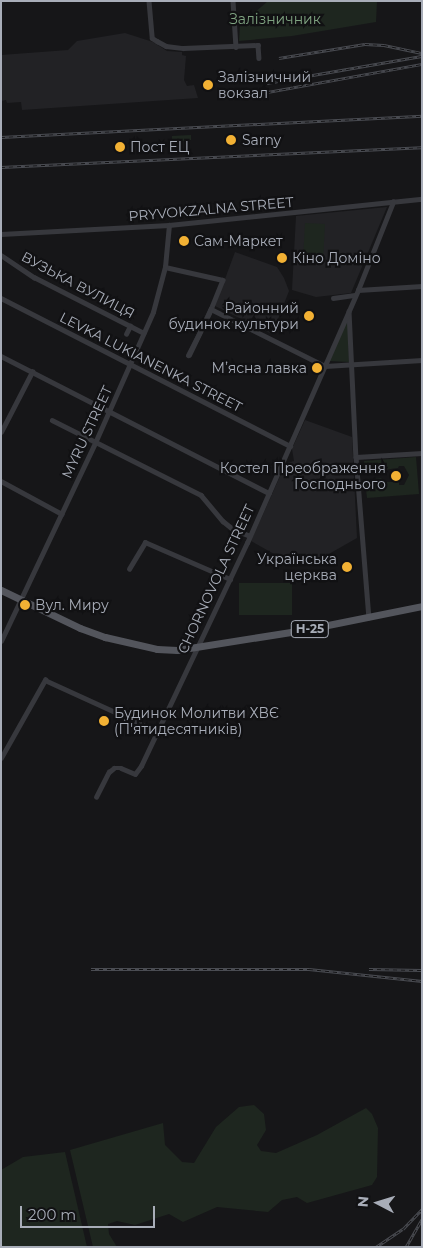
<!DOCTYPE html>
<html>
<head>
<meta charset="utf-8">
<style>
	body { margin:0 }
	#map { position:relative; width:423px; height:1248px; overflow:hidden; background:#161618; font-family:Montserrat,sans-serif }
	div>[style] { position:absolute }
	.built>* { inset:0; background:#222225 }
	.green>* { inset:0; background:#1e261f; transform-origin:0 0 }
	.minor>* { height:4.5px; margin:-2.25px; padding:0 2.25px; transform-origin:2.25px; border-radius:2.25px; background:#37383d }
	.primary>* { height:7px; margin:-3.5px; padding:0 3.5px; transform-origin:3.5px; border-radius:3.5px; background:#53555c }
	.rail>* { height:3px; margin-top:-1.5px; transform-origin:0; background:repeating-linear-gradient(90deg,#111113 0 4px,#4a4c52 0 8px); box-sizing:border-box; border-block:1px solid #4a4c52 }
	.dots>* { width:14px; height:14px; translate:-50% -50%; box-sizing:border-box; border:2px solid #111113; border-radius:50% }
	span { translate:-50% -50%; white-space:nowrap; text-align:center; line-height:1.15; -webkit-text-stroke:4.5px #111113; paint-order:stroke }
	.shield-label span { padding:1px 4px; background:#111113; border:1px solid; border-radius:4px; -webkit-text-stroke-width:0 }
	.shield-label { font-size:12px; color:#a8adb8; font-weight:700 }
	.park-label { font-size:14px; color:#7fa381 }
	.poi-label { font-size:14px; color:#a8adb8 }
	.left { translate:0 -50%; text-align:left }
	.right { translate:-100% -50%; text-align:right }
	.street-label { font-size:14px; color:#a8adb8 }
	.frame { position:absolute; inset:0; border:2px solid #a8adb8; pointer-events:none }
	.north { position:absolute; left:353px; top:1178px; width:50px; height:50px; -webkit-text-stroke:4px #111113; paint-order:stroke; rotate:275deg; font-size:14px; font-weight:700; line-height:20px; text-align:center; color:#a8adb8 }
	.north::after { content:''; display:block; margin:auto; width:18px; height:22px; background:#a8adb8; clip-path:polygon(50% 0,100% 100%,50% 72%,0 100%) }
	.scale { position:absolute; left:20px; top:1206px; width:135px; height:22px; box-sizing:border-box; border:2px solid #a8adb8; border-top:0; padding-left:6px; font-size:15px; line-height:18px; white-space:nowrap; color:#a8adb8; -webkit-text-stroke:4px #111113; paint-order:stroke }
</style>
</head>
<body>
<div id="map">
	<div class="built">
		<i style="clip-path:polygon(125px 33px,153px 42px,167px 51px,182px 52px,182px 55px,186px 56px,184px 80px,187px 86px,194px 85px,198px 98px,22px 110px,21px 102px,7px 103px,6px 100px,1px 101px,1px 55px,68px 50px,77px 41px)"></i>
		<i style="clip-path:polygon(387px 207px,351px 293px,316px 297px,292px 290px,296px 216px)"></i>
		<i style="clip-path:polygon(235px 252px,277px 267px,284px 278px,289px 291px,272px 334px,215px 306px)"></i>
		<i style="clip-path:polygon(305px 420px,352px 437px,357px 538px,320px 559px,285px 560px,251px 541px,286px 463px,294px 461px,292px 449px)"></i>
	</div>
	<div class="green">
		<i style="clip-path:polygon(268px 1px,377px 1px,376px 22px,292px 36px,239px 41px,240px 25px)"></i>
		<i style="clip-path:polygon(191px 135px,191px 140px,172px 142px,172px 136px)"></i>
		<i style="left:305px;top:223px;width:20px;height:38px;rotate:3deg"></i>
		<i style="clip-path:polygon(348px 317px,349px 362px,329px 361px)"></i>
		<i style="clip-path:polygon(416px 457px,419px 494px,367px 498px,365px 480px,381px 478px,385px 482px,399px 482px,399px 485px,404px 485px,409px 475px,404px 466px,399px 466px,398px 468px,383px 470px,381px 474px,365px 475px,364px 461px)"></i>
		<i style="left:292px;top:583px;width:32px;height:53px;rotate:90deg"></i>
		<i style="clip-path:polygon(254px 1105px,264px 1114px,266px 1130px,257px 1145px,261px 1151px,276px 1153px,317px 1135px,366px 1108px,372px 1114px,378px 1128px,377px 1177px,372px 1185px,307px 1203px,297px 1197px,282px 1200px,268px 1212px,217px 1207px,183px 1222px,169px 1214px,135px 1225px,117px 1221px,108px 1224px,109px 1234px,117px 1247px,93px 1247px,70px 1150px,163px 1123px,165px 1145px,182px 1162px,194px 1163px,216px 1127px,239px 1107px)"></i>
		<i style="clip-path:polygon(65px 1152px,87px 1247px,1px 1247px,1px 1170px,23px 1157px)"></i>
	</div>
	<div class="minor">
		<i style="left:149px;top:1px;width:37px;rotate:85deg"></i>
		<i style="left:152px;top:38px;width:6px;rotate:31deg"></i>
		<i style="left:157px;top:41px;width:10px;rotate:29deg"></i>
		<i style="left:166px;top:46px;width:17px;rotate:7deg"></i>
		<i style="left:183px;top:48px;width:75px;rotate:-2.3deg"></i>
		<i style="left:258px;top:45px;width:13px;rotate:86deg"></i>
		<i style="left:233px;top:1px;width:46px;rotate:86.3deg"></i>
		<i style="left:1px;top:234px;width:168px;rotate:-3.1deg"></i>
		<i style="left:169px;top:225px;width:254px;rotate:-5.9deg"></i>
		<i style="left:1px;top:255px;width:40px;rotate:34deg"></i>
		<i style="left:34px;top:277px;width:123px;rotate:27deg"></i>
		<i style="left:165px;top:267px;width:59px;rotate:12.6deg"></i>
		<i style="left:223px;top:280px;width:31px;rotate:112deg"></i>
		<i style="left:211px;top:309px;width:127px;rotate:26.6deg"></i>
		<i style="left:325px;top:366px;width:97px;rotate:-3.5deg"></i>
		<i style="left:358px;top:290px;width:64px;rotate:-3.6deg"></i>
		<i style="left:1px;top:298px;width:325px;rotate:27.1deg"></i>
		<i style="left:333px;top:298px;width:22px;rotate:-8deg"></i>
		<i style="left:211px;top:309px;width:17px;rotate:114deg"></i>
		<i style="left:204px;top:325px;width:34px;rotate:117deg"></i>
		<i style="left:189px;top:355px;width:51px;rotate:-64.4deg"></i>
		<i style="left:349px;top:311px;width:146px;rotate:87.3deg"></i>
		<i style="left:356px;top:457px;width:161px;rotate:85.4deg"></i>
		<i style="left:126px;top:334px;width:9px;rotate:-63deg"></i>
		<i style="left:1px;top:356px;width:301px;rotate:27.1deg"></i>
		<i style="left:52px;top:420px;width:167px;rotate:26.7deg"></i>
		<i style="left:201px;top:495px;width:34px;rotate:50deg"></i>
		<i style="left:223px;top:521px;width:13px;rotate:39deg"></i>
		<i style="left:233px;top:529px;width:18px;rotate:22deg"></i>
		<i style="left:1px;top:432px;width:68px;rotate:-62.7deg"></i>
		<i style="left:356px;top:457px;width:66px;rotate:-3.5deg"></i>
		<i style="left:1px;top:481px;width:69px;rotate:28.4deg"></i>
		<i style="left:129px;top:569px;width:31px;rotate:-59deg"></i>
		<i style="left:145px;top:542px;width:93px;rotate:23.5deg"></i>
		<i style="left:1px;top:641px;width:219px;rotate:-64.6deg"></i>
		<i style="left:95px;top:443px;width:143px;rotate:-66.1deg"></i>
		<i style="left:153px;top:312px;width:47px;rotate:-75.1deg"></i>
		<i style="left:165px;top:267px;width:42px;rotate:-84.6deg"></i>
		<i style="left:1px;top:758px;width:90px;rotate:-60.6deg"></i>
		<i style="left:45px;top:680px;width:123px;rotate:24.5deg"></i>
		<i style="left:96px;top:797px;width:28px;rotate:-63deg"></i>
		<i style="left:109px;top:772px;width:6px;rotate:-39deg"></i>
		<i style="left:114px;top:768px;width:7px"></i>
		<i style="left:121px;top:768px;width:15px;rotate:23deg"></i>
		<i style="left:135px;top:774px;width:10px;rotate:-53deg"></i>
		<i style="left:141px;top:766px;width:247px;rotate:-64.6deg"></i>
		<i style="left:247px;top:543px;width:276px;rotate:-66.3deg"></i>
		<i style="left:358px;top:290px;width:95px;rotate:-68.3deg"></i>
	</div>
	<div class="primary">
		<i style="left:1px;top:590px;width:88px;rotate:25.7deg"></i>
		<i style="left:80px;top:628px;width:27px;rotate:20deg"></i>
		<i style="left:105px;top:637px;width:53px;rotate:13deg"></i>
		<i style="left:157px;top:649px;width:20px;rotate:3deg"></i>
		<i style="left:177px;top:650px;width:128px;rotate:-9deg"></i>
		<i style="left:303px;top:630px;width:121px;rotate:-11.4deg"></i>
	</div>
	<div class="rail">
		<i style="left:279px;top:58px;width:87px;rotate:-9.2deg"></i>
		<i style="left:365px;top:44px;width:19px;rotate:3deg"></i>
		<i style="left:384px;top:45px;width:39px;rotate:12deg"></i>
		<i style="left:267px;top:83px;width:157px;rotate:-9.9deg"></i>
		<i style="left:251px;top:95px;width:174px;rotate:-10.3deg"></i>
		<i style="left:1px;top:137px;width:422px;rotate:-2.9deg"></i>
		<i style="left:1px;top:167px;width:421px;rotate:-2.7deg"></i>
		<i style="left:91px;top:969px;width:218px"></i>
		<i style="left:309px;top:969px;width:114px;rotate:6.1deg"></i>
		<i style="left:369px;top:969px;width:53px;rotate:1.1deg"></i>
		<i style="left:376px;top:1247px;width:32px;rotate:-34deg"></i>
		<i style="left:403px;top:1229px;width:28px;rotate:-46deg"></i>
		<i style="left:406px;top:1247px;width:32px;rotate:-60deg"></i>
	</div>
	<div class="dots">
		<i style="left:208px;top:85px;background:#f2b134"></i>
		<i style="left:231px;top:140px;background:#f2b134"></i>
		<i style="left:120px;top:147px;background:#f2b134"></i>
		<i style="left:184px;top:241px;background:#f2b134"></i>
		<i style="left:282px;top:258px;background:#f2b134"></i>
		<i style="left:309px;top:316px;background:#f2b134"></i>
		<i style="left:317px;top:368px;background:#f2b134"></i>
		<i style="left:396px;top:476px;background:#f2b134"></i>
		<i style="left:347px;top:567px;background:#f2b134"></i>
		<i style="left:25px;top:605px;background:#f2b134"></i>
		<i style="left:104px;top:721px;background:#f2b134"></i>
	</div>
	<div class="shield-label">
		<span style="left:310px;top:629px">Н-25</span>
	</div>
	<div class="park-label">
		<span style="left:275px;top:19px">Залізничник</span>
	</div>
	<div class="poi-label">
		<span class="left" style="left:218px;top:85px">Залізничний<br>вокзал</span>
		<span class="left" style="left:242px;top:140px">Sarny</span>
		<span class="left" style="left:130px;top:147px">Пост ЕЦ</span>
		<span class="left" style="left:194px;top:241px">Сам-Маркет</span>
		<span class="left" style="left:292px;top:258px">Кіно Доміно</span>
		<span class="right" style="left:299px;top:316px">Районний<br>будинок культури</span>
		<span class="right" style="left:307px;top:368px">Мʼясна лавка</span>
		<span class="right" style="left:386px;top:476px">Костел Преображення<br>Господнього</span>
		<span class="right" style="left:337px;top:567px">Українська<br>церква</span>
		<span class="left" style="left:35px;top:605px">Вул. Миру</span>
		<span class="left" style="left:114px;top:721px">Будинок Молитви ХВЄ<br>(П'ятидесятників)</span>
	</div>
	<div class="street-label">
		<span style="left:211px;top:209px;rotate:-5deg">PRYVOKZALNA STREET</span>
		<span style="left:78px;top:285px;rotate:28deg">ВУЗЬКА ВУЛИЦЯ</span>
		<span style="left:151px;top:362px;rotate:27deg">LEVKA LUKIANENKA STREET</span>
		<span style="left:87px;top:432px;rotate:-65deg">MYRU STREET</span>
		<span style="left:216px;top:579px;rotate:-65deg">CHORNOVOLA STREET</span>
	</div>
	<div class="frame"></div>
	<div class="north">N</div>
	<div class="scale">200 m</div>
</div>
</body>
</html>
